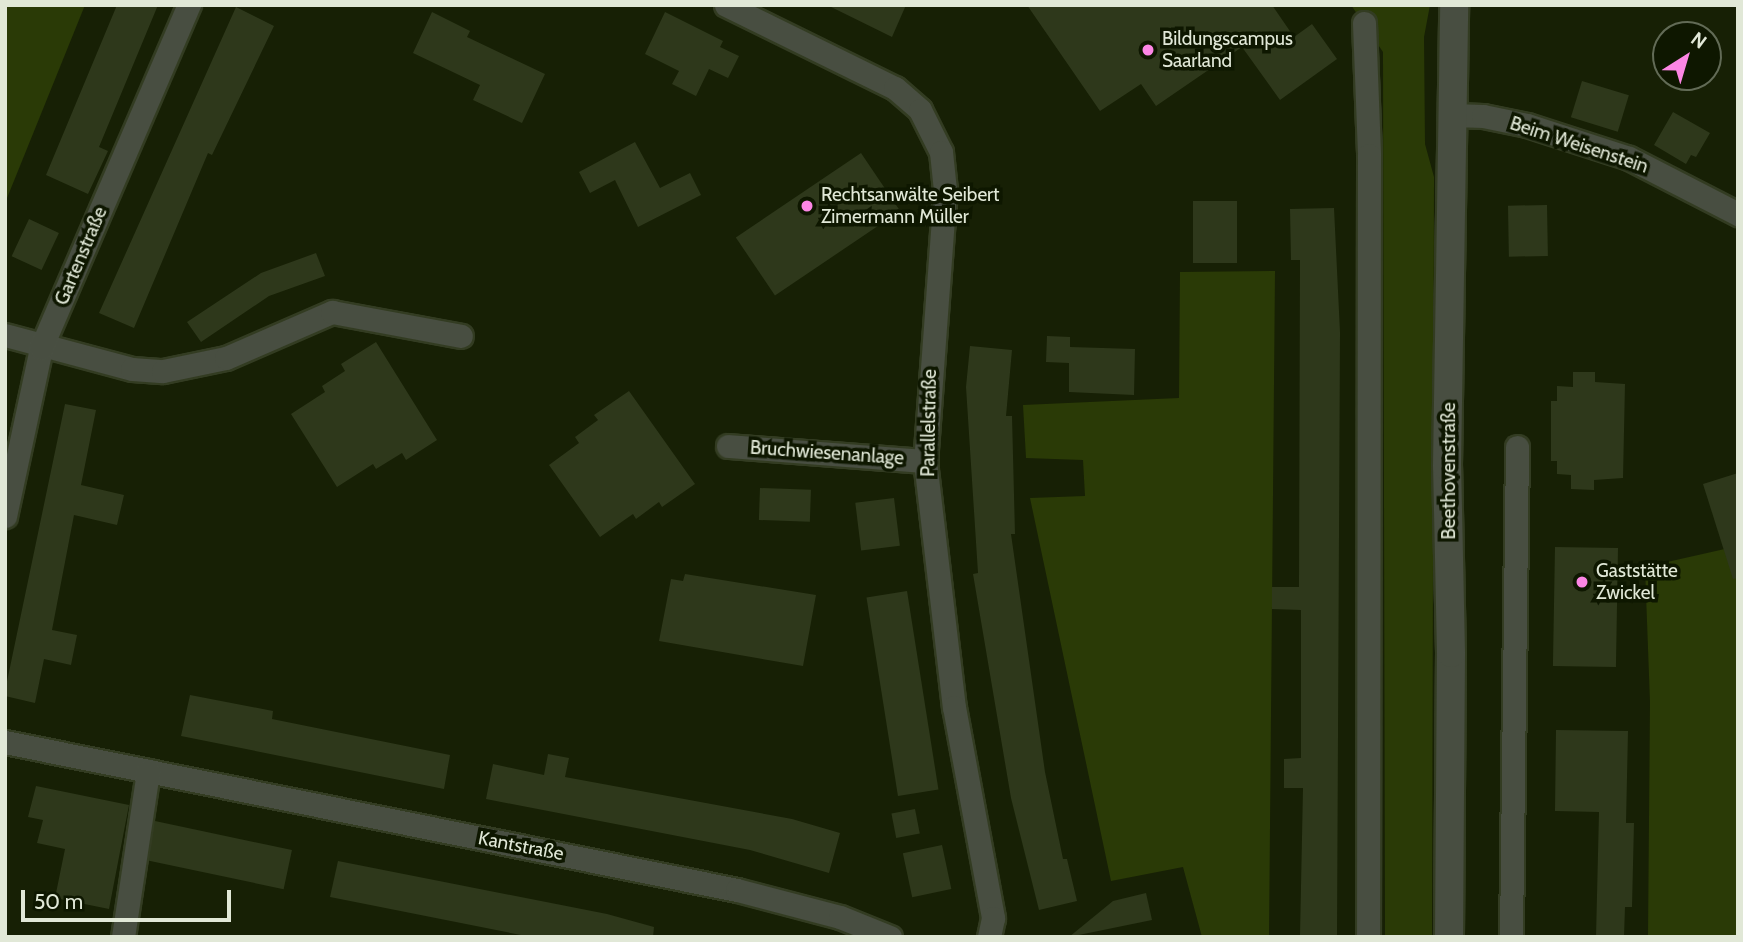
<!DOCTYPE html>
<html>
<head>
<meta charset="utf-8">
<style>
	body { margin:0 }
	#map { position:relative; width:1743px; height:942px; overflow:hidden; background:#172005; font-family:Cabin,sans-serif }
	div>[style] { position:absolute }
	.green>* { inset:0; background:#2a3a06 }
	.building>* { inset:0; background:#2e381b; transform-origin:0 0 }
	.roads { filter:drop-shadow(2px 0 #333c22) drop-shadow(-2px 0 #333c22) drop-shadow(0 2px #333c22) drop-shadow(0 -2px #333c22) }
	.minor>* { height:23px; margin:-11.5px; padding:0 11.5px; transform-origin:11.5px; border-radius:11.5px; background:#484e41 }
	.tertiary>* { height:28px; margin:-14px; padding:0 14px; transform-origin:14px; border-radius:14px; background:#484e41 }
	.dots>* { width:19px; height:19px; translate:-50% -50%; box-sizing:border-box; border:4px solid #0e1700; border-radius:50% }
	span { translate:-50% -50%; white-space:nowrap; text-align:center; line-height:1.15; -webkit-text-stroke:7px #0e1700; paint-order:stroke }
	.poi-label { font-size:19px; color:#e1e8d7 }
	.left { translate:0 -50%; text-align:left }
	.street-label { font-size:19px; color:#e1e8d7 }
	.frame { position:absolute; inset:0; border:7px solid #e1e8d7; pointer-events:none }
	.north { position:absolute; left:1652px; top:21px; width:70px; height:70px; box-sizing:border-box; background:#0e1700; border:2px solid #626b56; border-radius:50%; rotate:37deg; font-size:19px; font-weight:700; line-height:28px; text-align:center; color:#e1e8d7 }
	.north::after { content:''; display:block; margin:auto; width:24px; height:32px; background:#fc86e4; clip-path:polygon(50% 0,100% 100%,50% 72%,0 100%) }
	.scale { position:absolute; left:21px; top:890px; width:210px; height:32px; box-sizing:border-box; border:4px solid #e1e8d7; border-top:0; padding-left:9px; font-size:21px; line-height:24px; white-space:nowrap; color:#e1e8d7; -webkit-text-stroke:5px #0e1700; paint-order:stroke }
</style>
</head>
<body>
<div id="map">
	<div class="green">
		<i style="clip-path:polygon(5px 5px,85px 5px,5px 203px)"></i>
		<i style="clip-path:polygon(1351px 5px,1430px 5px,1424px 37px,1425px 144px,1434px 177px,1432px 937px,1385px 937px,1383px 52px)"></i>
		<i style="clip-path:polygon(1275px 271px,1269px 937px,1202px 937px,1183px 867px,1111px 881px,1030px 498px,1085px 496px,1083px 460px,1026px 458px,1023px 405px,1179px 398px,1180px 272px)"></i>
		<i style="clip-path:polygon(1738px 546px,1738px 937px,1648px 937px,1650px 702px,1645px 567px)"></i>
	</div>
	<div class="building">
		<i style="clip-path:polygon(117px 5px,158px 5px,99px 147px,108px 151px,88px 194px,46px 175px)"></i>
		<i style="clip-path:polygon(827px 5px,906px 5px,892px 37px)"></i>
		<i style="clip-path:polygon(1027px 5px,1272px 5px,1294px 37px,1312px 24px,1337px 59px,1280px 100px,1242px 47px,1156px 106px,1141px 84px,1100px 111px)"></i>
		<i style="clip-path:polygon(236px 7px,274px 26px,212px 155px,208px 153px,134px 328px,99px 313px)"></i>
		<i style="clip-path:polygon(432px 12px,470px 31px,467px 37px,545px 74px,522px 123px,473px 100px,480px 85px,413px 53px)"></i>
		<i style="clip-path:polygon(665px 12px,723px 41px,720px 47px,739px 56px,728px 78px,709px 69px,696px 96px,672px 84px,679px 71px,645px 54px)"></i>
		<i style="left:1582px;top:81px;width:49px;height:38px;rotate:17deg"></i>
		<i style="clip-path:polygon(1673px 112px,1710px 133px,1696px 157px,1691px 155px,1686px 164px,1654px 145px)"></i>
		<i style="clip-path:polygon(635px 142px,660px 188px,690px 173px,701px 195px,638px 227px,615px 180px,590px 193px,579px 172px)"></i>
		<i style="left:861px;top:153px;width:70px;height:151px;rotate:56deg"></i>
		<i style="left:1193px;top:201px;width:44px;height:62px"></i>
		<i style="left:1547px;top:205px;width:51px;height:39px;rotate:89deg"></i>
		<i style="clip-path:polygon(1334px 208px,1340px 332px,1337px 936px,1300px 935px,1303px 788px,1284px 788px,1284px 759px,1301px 758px,1301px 610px,1272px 609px,1272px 587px,1299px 587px,1300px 260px,1291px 260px,1290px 209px)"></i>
		<i style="left:29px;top:219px;width:33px;height:41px;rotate:25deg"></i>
		<i style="clip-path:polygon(316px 253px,325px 276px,269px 296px,201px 342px,187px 322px,261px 273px)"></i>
		<i style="clip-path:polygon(1047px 336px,1070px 337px,1070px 347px,1135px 349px,1134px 395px,1069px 392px,1069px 363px,1046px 362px)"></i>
		<i style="clip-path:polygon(376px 342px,437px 440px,406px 460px,402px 453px,376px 469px,373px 464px,337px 487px,291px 414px,325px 392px,322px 386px,345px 371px,341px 364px)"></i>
		<i style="clip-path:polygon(970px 346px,1012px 350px,1006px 416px,1012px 416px,1015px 534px,1011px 534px,1045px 772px,1063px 859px,1067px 859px,1077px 901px,1039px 910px,1011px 798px,973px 574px,978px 573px,966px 387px)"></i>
		<i style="clip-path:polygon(1573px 372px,1595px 372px,1595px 382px,1625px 384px,1623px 478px,1594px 480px,1594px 490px,1571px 489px,1571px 475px,1557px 474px,1557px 461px,1551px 461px,1551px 401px,1557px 401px,1557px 386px,1573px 387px)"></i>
		<i style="clip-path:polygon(629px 391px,695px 484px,662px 507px,659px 502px,636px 519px,633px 514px,600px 537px,549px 465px,579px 443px,575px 437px,598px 420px,594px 415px)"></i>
		<i style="clip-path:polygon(65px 404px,96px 410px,81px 485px,124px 495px,117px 525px,74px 515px,52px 630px,77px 635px,71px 665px,44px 659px,35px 703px,5px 696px,5px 691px)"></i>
		<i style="clip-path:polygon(1738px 473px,1738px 578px,1733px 579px,1703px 484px)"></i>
		<i style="left:760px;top:488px;width:51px;height:32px;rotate:2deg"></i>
		<i style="left:894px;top:498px;width:48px;height:39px;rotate:83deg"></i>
		<i style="left:1555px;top:547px;width:63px;height:119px;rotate:1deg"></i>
		<i style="clip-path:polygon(685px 574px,816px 595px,803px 666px,659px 641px,671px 579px,683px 581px)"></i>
		<i style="left:907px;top:591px;width:201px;height:41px;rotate:81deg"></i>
		<i style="clip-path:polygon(190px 695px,273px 711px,272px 719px,450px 755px,444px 789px,181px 736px)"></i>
		<i style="clip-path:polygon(1556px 730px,1628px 731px,1626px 823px,1634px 823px,1632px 907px,1625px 907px,1624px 937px,1596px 937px,1599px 812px,1555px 811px)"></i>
		<i style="clip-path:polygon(548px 754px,569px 758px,565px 777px,792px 819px,840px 833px,829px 873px,750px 850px,486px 799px,493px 764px,544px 775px)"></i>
		<i style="clip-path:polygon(36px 786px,129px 805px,109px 909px,55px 898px,65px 849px,37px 843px,43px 820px,28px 817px)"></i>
		<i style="left:915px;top:809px;width:25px;height:24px;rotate:79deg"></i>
		<i style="left:155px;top:821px;width:140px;height:40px;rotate:12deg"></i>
		<i style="left:942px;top:845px;width:45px;height:40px;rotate:78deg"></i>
		<i style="clip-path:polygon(338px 861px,607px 914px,654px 927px,653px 937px,531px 937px,330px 897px)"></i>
		<i style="clip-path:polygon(1146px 893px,1152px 920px,1069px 937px,1113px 901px)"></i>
	</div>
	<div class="roads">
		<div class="minor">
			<i style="left:726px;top:5px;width:188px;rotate:26.2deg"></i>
			<i style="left:895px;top:88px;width:33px;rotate:41deg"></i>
			<i style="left:920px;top:110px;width:47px;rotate:63.4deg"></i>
			<i style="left:941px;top:152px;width:39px;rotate:84deg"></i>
			<i style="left:945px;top:191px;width:271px;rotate:94.2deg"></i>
			<i style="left:925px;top:461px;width:248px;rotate:83.3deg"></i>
			<i style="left:954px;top:707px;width:215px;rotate:79.5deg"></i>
			<i style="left:993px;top:918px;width:19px;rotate:102deg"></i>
			<i style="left:1364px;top:23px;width:132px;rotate:87.8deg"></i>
			<i style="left:1369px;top:155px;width:782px;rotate:90.07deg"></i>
			<i style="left:1452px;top:115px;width:31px;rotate:2deg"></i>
			<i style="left:1483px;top:116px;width:45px;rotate:11.6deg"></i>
			<i style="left:1527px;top:125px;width:107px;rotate:17.9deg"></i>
			<i style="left:1629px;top:158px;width:123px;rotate:27.2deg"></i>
			<i style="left:5px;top:335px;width:131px;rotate:15deg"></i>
			<i style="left:132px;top:369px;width:31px;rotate:4deg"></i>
			<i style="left:163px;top:371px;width:64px;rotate:-11.7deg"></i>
			<i style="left:226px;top:358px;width:116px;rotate:-23.5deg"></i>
			<i style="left:332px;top:312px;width:131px;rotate:10.5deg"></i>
			<i style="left:728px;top:446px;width:198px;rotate:4.4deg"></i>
			<i style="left:5px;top:516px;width:172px;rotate:-77.9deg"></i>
			<i style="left:41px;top:348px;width:374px;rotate:-66.7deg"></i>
			<i style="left:5px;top:742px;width:747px;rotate:11.43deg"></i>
			<i style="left:737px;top:890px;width:106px;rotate:14.7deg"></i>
			<i style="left:840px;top:917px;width:54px;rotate:21.8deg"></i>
			<i style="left:123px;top:937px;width:168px;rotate:-81.4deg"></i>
			<i style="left:1511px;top:937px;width:490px;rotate:-89.3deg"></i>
		</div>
		<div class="tertiary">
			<i style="left:1449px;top:937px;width:284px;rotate:-89.6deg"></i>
			<i style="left:1451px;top:653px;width:187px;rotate:-91.2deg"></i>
			<i style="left:1447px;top:466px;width:461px;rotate:-89.1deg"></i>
		</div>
	</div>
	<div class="dots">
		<i style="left:1148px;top:50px;background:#fc86e4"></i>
		<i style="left:807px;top:206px;background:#fc86e4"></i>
		<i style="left:1582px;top:582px;background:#fc86e4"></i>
	</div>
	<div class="poi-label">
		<span class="left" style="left:1162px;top:50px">Bildungscampus<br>Saarland</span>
		<span class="left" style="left:821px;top:206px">Rechtsanwälte Seibert<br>Zimermann Müller</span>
		<span class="left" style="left:1596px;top:582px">Gaststätte<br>Zwickel</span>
	</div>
	<div class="street-label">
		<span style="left:1579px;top:145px;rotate:18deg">Beim Weisenstein</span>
		<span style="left:81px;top:256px;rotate:-67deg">Gartenstraße</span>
		<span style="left:929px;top:423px;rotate:-89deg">Parallelstraße</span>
		<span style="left:827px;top:453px;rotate:4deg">Bruchwiesenanlage</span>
		<span style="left:1449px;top:471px;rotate:-90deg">Beethovenstraße</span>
		<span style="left:521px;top:846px;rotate:11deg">Kantstraße</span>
	</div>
	<div class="frame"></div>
	<div class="north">N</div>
	<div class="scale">50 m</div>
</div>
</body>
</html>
